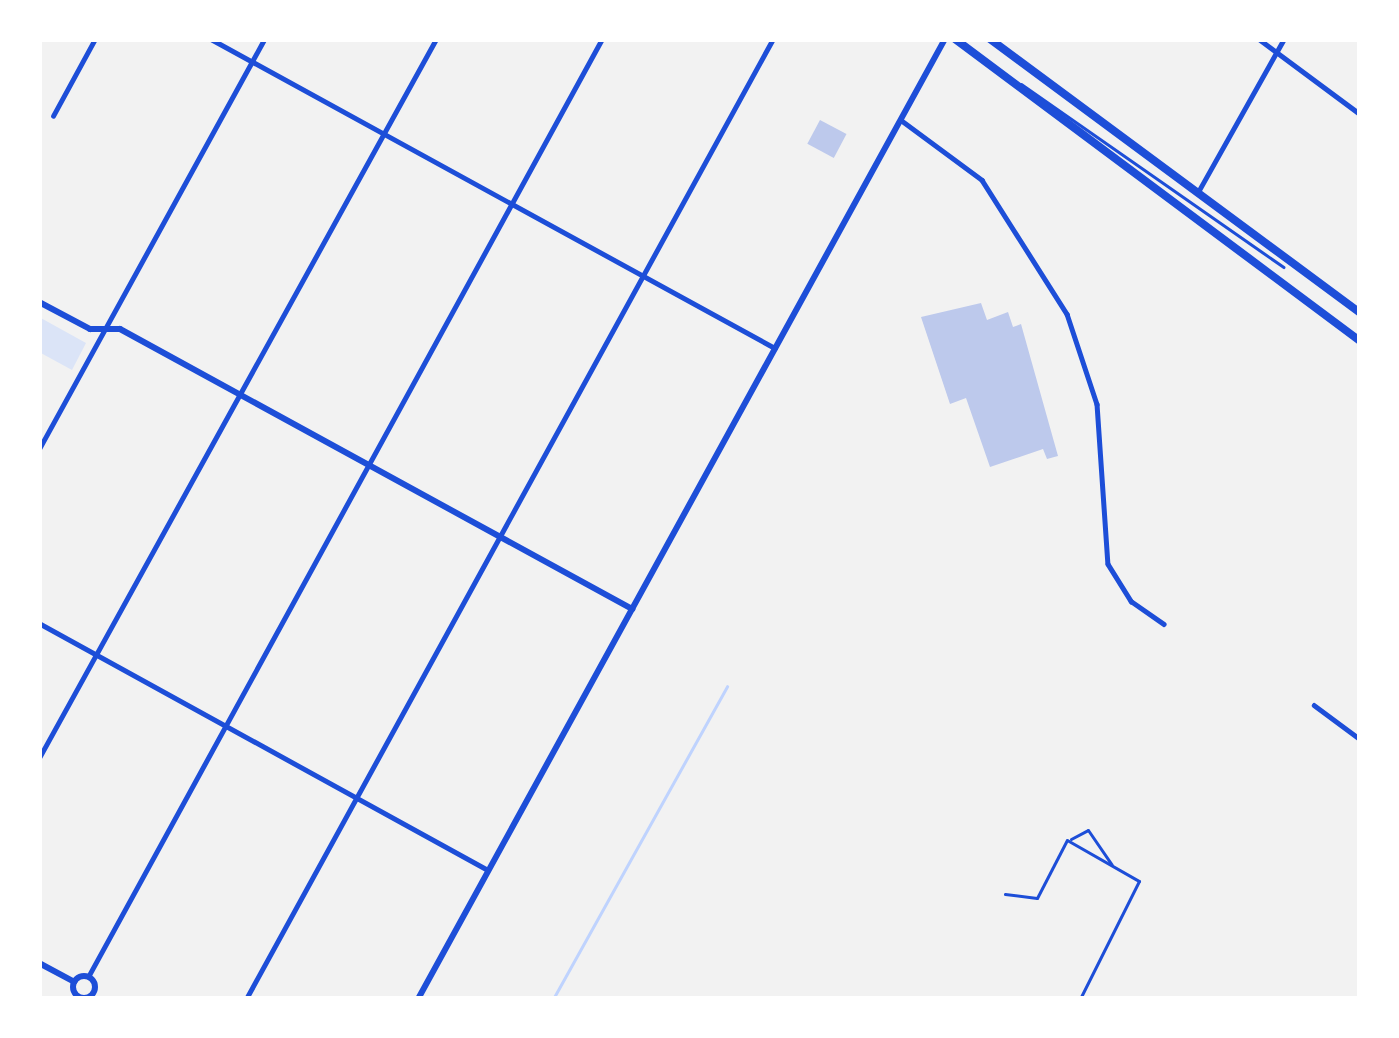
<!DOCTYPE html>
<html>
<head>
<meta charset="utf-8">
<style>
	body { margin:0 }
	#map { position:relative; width:1399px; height:1038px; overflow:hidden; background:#f2f2f2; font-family:Literata,serif }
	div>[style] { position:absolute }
	.green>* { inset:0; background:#dbe4f7 }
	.stream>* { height:3px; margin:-1.5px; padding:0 1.5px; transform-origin:1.5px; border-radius:1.5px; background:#bfd3fe }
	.building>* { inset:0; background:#bdc9ec; transform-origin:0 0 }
	.service>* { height:3px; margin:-1.5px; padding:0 1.5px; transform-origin:1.5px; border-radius:1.5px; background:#1d4ed8 }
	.pedestrian>* { height:3px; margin:-1.5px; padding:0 1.5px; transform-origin:1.5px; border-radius:1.5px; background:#1d4ed8 }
	.minor>* { height:4.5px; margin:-2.25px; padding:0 2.25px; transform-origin:2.25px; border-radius:2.25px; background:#1d4ed8 }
	.tertiary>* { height:6px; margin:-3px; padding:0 3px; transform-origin:3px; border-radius:3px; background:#1d4ed8 }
	.tertiary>.ring { margin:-3px; padding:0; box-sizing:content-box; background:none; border:6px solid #1d4ed8; border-radius:50% }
	.secondary>* { height:6px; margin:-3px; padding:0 3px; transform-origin:3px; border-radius:3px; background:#1d4ed8 }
	.primary>* { height:8px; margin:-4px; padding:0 4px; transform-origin:4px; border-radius:4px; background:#1d4ed8 }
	span { translate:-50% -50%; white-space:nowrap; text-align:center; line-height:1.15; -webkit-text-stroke:10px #fff; paint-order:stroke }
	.frame { position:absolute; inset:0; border:42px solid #fff; pointer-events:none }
</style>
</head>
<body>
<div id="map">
	<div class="green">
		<i style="clip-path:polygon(39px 317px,86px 343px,72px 370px,39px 352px)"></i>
	</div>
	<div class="stream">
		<i style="left:553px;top:999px;width:358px;rotate:-60.9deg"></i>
	</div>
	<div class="building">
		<i style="left:820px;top:120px;width:30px;height:27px;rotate:28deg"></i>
		<i style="clip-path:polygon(981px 303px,987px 320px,1008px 312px,1013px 327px,1021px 324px,1058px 456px,1047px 459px,1043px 449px,990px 467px,966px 398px,950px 404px,921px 317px)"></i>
	</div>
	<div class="service">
		<i style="left:1021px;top:84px;width:320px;rotate:34.9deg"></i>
	</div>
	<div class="pedestrian">
		<i style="left:1071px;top:839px;width:19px;rotate:-28deg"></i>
		<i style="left:1088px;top:830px;width:42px;rotate:55.6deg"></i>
		<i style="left:1005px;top:894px;width:32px;rotate:7deg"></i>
		<i style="left:1037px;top:898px;width:65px;rotate:-62.7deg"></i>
		<i style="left:1067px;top:840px;width:83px;rotate:29.7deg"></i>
		<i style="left:1139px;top:881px;width:132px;rotate:116.6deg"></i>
	</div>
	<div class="minor">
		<i style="left:211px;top:39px;width:643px;rotate:28.72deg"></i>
		<i style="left:1259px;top:39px;width:126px;rotate:36.6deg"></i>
		<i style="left:53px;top:116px;width:88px;rotate:-61.4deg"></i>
		<i style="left:901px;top:120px;width:101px;rotate:36.5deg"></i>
		<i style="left:982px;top:180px;width:159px;rotate:57.6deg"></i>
		<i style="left:1067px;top:314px;width:95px;rotate:71.6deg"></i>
		<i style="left:1097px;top:404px;width:160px;rotate:86.1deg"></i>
		<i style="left:1108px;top:564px;width:44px;rotate:58.1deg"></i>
		<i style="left:1131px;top:601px;width:40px;rotate:34.9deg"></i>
		<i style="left:1198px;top:192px;width:176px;rotate:-60.7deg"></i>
		<i style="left:39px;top:449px;width:468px;rotate:-61.2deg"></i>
		<i style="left:39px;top:623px;width:512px;rotate:28.82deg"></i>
		<i style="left:1314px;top:705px;width:57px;rotate:36.5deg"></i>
		<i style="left:39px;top:758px;width:821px;rotate:-61.09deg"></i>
		<i style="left:88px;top:977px;width:1070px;rotate:-61.28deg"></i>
		<i style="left:77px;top:999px;width:2px;rotate:-63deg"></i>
		<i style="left:246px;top:999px;width:1095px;rotate:-61.24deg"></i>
	</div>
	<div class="tertiary">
		<i style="left:39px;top:302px;width:58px;rotate:27.9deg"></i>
		<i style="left:90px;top:329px;width:30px"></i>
		<i style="left:120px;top:329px;width:584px;rotate:28.67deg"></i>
		<i style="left:39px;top:963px;width:40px;rotate:28deg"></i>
		<i class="ring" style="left:73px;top:976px;width:16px;height:16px"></i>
	</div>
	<div class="secondary">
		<i style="left:418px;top:999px;width:1095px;rotate:-61.24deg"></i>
	</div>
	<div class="primary">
		<i style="left:955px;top:39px;width:505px;rotate:36.71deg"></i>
		<i style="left:990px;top:39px;width:460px;rotate:36.5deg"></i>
	</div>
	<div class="frame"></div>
</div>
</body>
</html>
